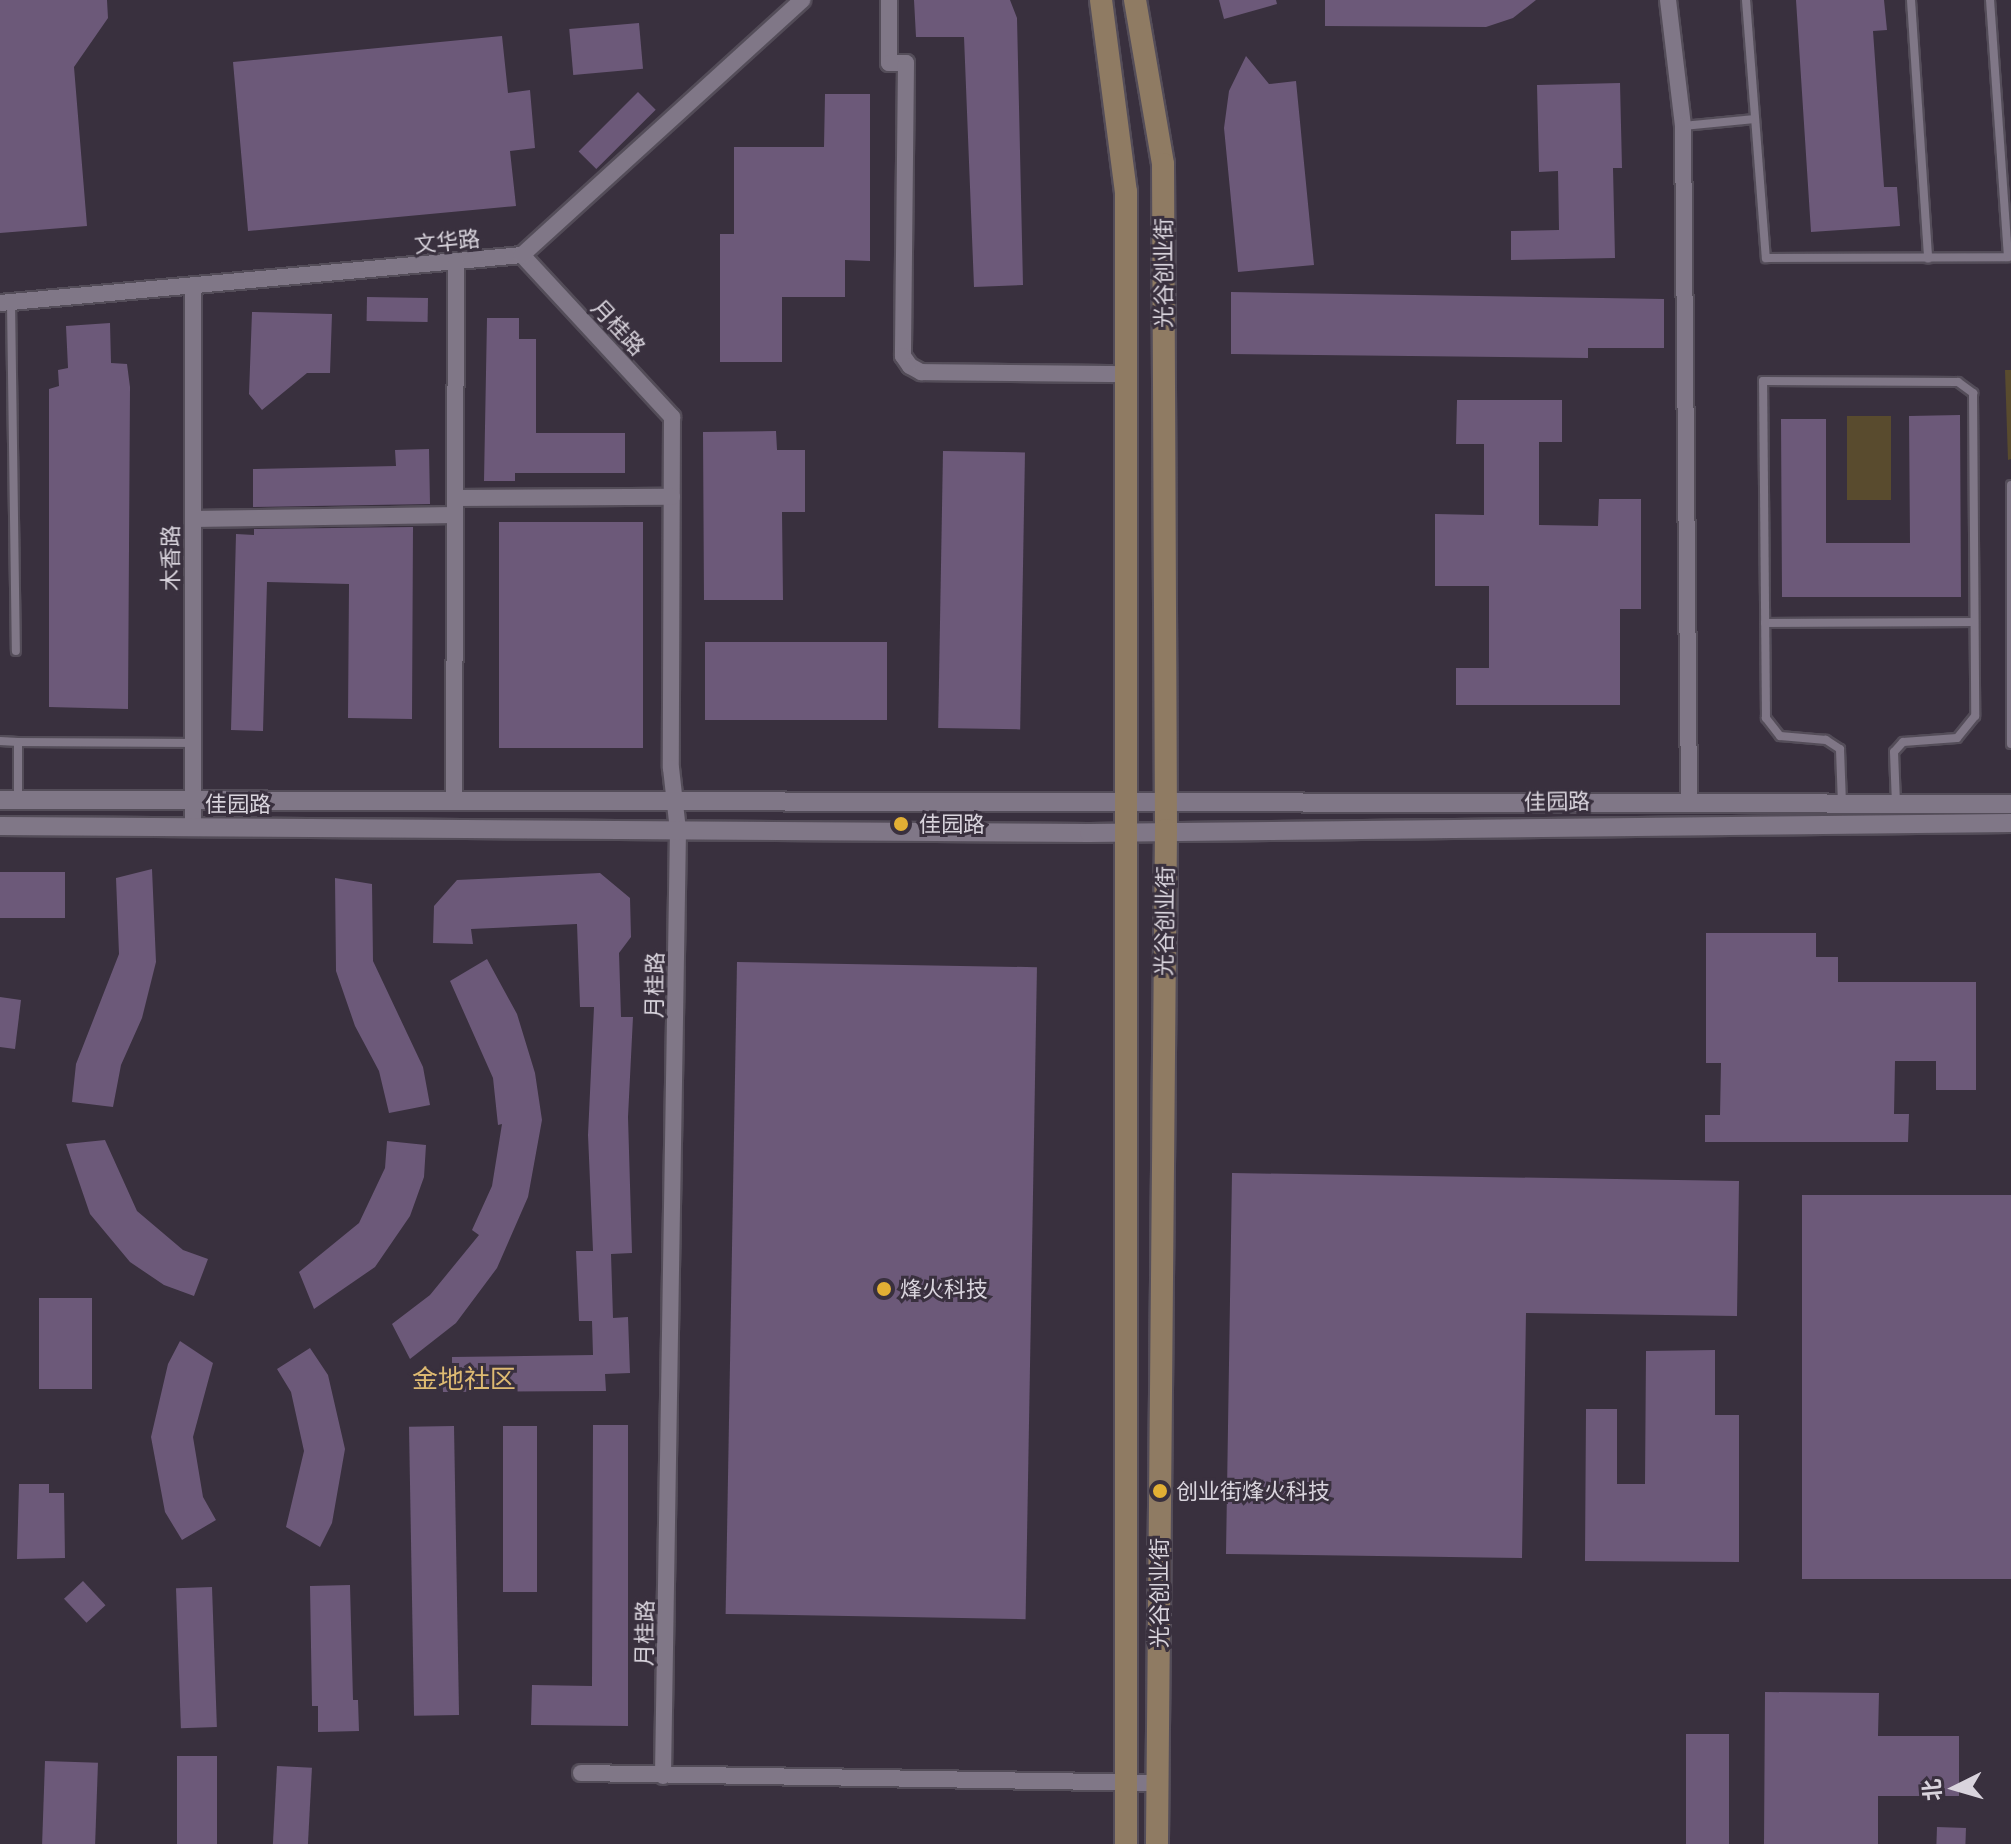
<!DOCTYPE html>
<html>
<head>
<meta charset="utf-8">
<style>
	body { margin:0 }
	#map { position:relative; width:2011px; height:1844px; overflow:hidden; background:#39303e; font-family:"Open Sans","Noto Sans SC",sans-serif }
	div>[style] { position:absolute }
	.green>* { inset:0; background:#594b2e; transform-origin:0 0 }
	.building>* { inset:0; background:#6c5979; transform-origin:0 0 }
	.roads { filter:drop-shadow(2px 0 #544d59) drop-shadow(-2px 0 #544d59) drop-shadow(0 2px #544d59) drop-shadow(0 -2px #544d59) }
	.service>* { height:8px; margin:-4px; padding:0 4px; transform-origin:4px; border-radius:4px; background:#807787 }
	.minor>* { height:16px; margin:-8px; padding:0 8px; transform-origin:8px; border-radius:8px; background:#807787 }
	.tertiary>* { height:18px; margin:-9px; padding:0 9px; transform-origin:9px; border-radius:9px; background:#807787 }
	.secondary>* { height:22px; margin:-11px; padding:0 11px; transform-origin:11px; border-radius:11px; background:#8f7b63 }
	.dots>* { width:22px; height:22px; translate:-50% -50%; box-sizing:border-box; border:4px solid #39303e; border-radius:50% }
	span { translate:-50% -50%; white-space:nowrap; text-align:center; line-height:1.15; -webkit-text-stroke:6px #39303e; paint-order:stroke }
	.street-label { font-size:22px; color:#d9d4dd }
	.poi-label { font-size:22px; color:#d9d4dd }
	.left { translate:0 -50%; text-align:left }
	.quarter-label { font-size:26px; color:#deba72 }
	.north { position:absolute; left:1915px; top:1748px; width:80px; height:80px; -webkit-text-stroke:6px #39303e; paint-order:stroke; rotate:265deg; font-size:22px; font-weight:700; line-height:32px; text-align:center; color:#d9d4dd }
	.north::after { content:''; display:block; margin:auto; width:28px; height:36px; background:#d9d4dd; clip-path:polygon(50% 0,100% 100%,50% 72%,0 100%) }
</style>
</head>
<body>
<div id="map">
	<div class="green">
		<i style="clip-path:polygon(2005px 370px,2011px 370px,2011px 459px,2008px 460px)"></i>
		<i style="left:1847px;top:416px;width:44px;height:84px"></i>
	</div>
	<div class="building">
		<i style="clip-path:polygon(0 0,107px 0,108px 18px,74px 67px,87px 226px,0 233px)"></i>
		<i style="clip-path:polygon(914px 0,1010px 0,1017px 18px,1023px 285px,974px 287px,964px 37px,916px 37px)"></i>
		<i style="clip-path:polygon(1219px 0,1276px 0,1277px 4px,1224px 19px)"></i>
		<i style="clip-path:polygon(1325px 0,1536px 0,1513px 18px,1486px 27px,1325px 26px)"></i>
		<i style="clip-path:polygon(1796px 0,1884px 0,1887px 30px,1873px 31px,1884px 187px,1897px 187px,1900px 226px,1811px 232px)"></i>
		<i style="left:639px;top:23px;width:46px;height:70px;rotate:85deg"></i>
		<i style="clip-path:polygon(502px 36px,508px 93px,530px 90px,535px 148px,510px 151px,516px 206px,248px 231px,233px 62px)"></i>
		<i style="clip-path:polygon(1246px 56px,1269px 84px,1296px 81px,1314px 265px,1238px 272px,1224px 128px,1229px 91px)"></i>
		<i style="clip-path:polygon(1620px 83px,1622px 168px,1613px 168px,1615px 258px,1511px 260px,1511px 231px,1559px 230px,1558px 171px,1539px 172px,1537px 85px)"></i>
		<i style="left:638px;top:92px;width:25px;height:84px;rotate:45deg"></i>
		<i style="clip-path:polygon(825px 94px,870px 94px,870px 261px,845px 260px,845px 297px,782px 297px,782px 362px,720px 362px,720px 234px,734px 234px,734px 147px,824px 147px)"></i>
		<i style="clip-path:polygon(1231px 292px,1664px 299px,1664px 348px,1588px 348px,1588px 358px,1231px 354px)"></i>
		<i style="left:367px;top:297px;width:61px;height:24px;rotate:1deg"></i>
		<i style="clip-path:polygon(252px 312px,332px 314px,330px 373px,307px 373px,262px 410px,249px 394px)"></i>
		<i style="clip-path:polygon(487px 318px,519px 318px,519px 339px,536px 339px,536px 433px,625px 433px,625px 473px,515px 473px,515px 481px,484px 481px)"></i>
		<i style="clip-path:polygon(110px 323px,111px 363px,127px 364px,130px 387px,128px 709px,49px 707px,49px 389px,59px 386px,58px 370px,68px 368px,66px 326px)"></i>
		<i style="clip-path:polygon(1457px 400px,1562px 400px,1562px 442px,1539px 442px,1539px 525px,1598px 526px,1599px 499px,1641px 499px,1641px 609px,1620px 609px,1620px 705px,1456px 705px,1456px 668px,1489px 668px,1489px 586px,1435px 586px,1435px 514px,1484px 515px,1484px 444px,1456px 444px)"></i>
		<i style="clip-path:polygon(1960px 415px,1961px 597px,1782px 597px,1781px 419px,1826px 419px,1826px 543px,1910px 543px,1909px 416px)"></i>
		<i style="clip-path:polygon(776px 431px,777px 450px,805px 450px,805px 512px,782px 512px,783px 600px,704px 600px,703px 432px)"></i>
		<i style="clip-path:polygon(429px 449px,430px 504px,253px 507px,253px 469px,396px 466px,395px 450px)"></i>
		<i style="left:943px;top:451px;width:82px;height:277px;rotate:1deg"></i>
		<i style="left:643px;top:522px;width:226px;height:144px;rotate:90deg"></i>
		<i style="clip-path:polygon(413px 527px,412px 719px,348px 718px,349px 584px,267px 582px,263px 731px,231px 730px,236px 534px,254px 535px,254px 529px)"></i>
		<i style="left:705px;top:642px;width:182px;height:78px"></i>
		<i style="clip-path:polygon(152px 869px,156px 962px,142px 1018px,121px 1065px,113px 1107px,72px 1102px,76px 1064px,119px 954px,116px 878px)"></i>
		<i style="left:0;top:872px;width:65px;height:46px"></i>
		<i style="clip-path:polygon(600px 873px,630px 898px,631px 937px,619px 953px,621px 1017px,633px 1017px,628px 1117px,632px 1253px,611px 1254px,613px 1318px,628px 1317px,630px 1373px,605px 1374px,606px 1391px,443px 1392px,442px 1369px,452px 1369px,452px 1357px,593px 1355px,592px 1321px,579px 1321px,576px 1251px,593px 1251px,588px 1135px,594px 1007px,580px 1007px,577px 924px,471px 929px,473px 944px,433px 943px,434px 906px,457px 880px)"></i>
		<i style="clip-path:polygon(335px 878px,372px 884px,373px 961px,423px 1067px,430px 1105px,389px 1113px,379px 1071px,355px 1026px,336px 971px)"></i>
		<i style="clip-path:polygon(1706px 933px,1816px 933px,1816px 957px,1838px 957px,1838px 982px,1976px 982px,1976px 1090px,1936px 1090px,1936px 1061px,1895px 1061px,1894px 1114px,1909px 1114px,1908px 1142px,1705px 1142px,1705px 1115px,1720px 1115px,1721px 1063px,1706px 1063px)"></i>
		<i style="clip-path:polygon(487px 959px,517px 1014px,535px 1073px,542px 1120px,528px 1197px,497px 1268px,456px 1323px,410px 1359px,392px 1324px,430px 1295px,479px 1235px,472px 1230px,492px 1186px,502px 1124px,498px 1125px,493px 1078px,450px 981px)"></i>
		<i style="left:737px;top:962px;width:300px;height:652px;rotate:1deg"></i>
		<i style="clip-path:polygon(0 997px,21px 1000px,15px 1049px,0 1047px)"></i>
		<i style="clip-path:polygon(105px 1140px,137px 1211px,183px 1250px,208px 1259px,194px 1296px,164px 1285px,130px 1262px,90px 1214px,66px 1144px)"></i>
		<i style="clip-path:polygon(387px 1141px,426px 1145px,424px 1177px,410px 1216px,375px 1267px,314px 1309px,299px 1272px,359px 1223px,385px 1168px)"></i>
		<i style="clip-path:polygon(1232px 1173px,1739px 1181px,1737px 1316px,1526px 1313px,1522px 1558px,1226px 1554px)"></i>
		<i style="left:1802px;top:1195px;width:209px;height:384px"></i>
		<i style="left:39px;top:1298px;width:53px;height:91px"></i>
		<i style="clip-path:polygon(180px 1341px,213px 1363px,193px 1437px,203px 1497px,216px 1520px,182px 1540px,165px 1512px,151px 1437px,168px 1364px)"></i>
		<i style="clip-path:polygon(310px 1348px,328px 1375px,345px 1449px,332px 1523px,320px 1547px,286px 1527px,304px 1451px,291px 1392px,277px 1369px)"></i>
		<i style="clip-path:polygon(1715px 1350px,1715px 1415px,1739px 1415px,1739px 1562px,1585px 1561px,1586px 1409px,1617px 1409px,1617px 1484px,1645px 1484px,1646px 1351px)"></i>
		<i style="clip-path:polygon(593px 1425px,628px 1425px,628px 1726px,531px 1725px,532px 1685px,592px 1686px)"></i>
		<i style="left:454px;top:1426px;width:289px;height:45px;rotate:89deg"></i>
		<i style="left:503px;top:1426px;width:34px;height:166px"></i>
		<i style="clip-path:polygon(19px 1484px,49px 1484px,49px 1493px,64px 1493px,65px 1558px,17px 1559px)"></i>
		<i style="left:83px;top:1581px;width:33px;height:26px;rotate:47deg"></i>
		<i style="clip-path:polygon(350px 1585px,353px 1700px,358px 1700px,359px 1731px,318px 1732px,318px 1706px,312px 1706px,310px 1586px)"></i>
		<i style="left:212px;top:1587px;width:140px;height:36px;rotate:88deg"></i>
		<i style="clip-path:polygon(1765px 1692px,1879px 1693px,1878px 1736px,1959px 1736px,1959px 1796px,1878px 1796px,1878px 1844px,1764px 1844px)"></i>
		<i style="left:1686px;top:1734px;width:43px;height:110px"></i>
		<i style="left:177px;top:1756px;width:40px;height:88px"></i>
		<i style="left:45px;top:1761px;width:53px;height:83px;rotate:2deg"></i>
		<i style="left:277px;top:1766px;width:35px;height:78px;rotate:3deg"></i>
		<i style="left:1937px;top:1827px;width:29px;height:17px;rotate:2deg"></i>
	</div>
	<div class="roads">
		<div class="service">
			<i style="left:1746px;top:0;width:259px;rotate:85.6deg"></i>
			<i style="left:1766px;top:258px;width:242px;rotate:-0.2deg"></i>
			<i style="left:2008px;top:257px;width:258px;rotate:-94deg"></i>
			<i style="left:1911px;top:0;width:259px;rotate:86.2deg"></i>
			<i style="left:1683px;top:126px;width:72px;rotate:-5.6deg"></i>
			<i style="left:11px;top:302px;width:349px;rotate:89.2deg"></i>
			<i style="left:2011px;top:485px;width:259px;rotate:90deg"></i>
			<i style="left:1765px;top:623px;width:208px;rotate:-0.3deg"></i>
			<i style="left:0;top:741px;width:18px;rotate:3deg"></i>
			<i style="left:18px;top:742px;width:57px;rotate:90deg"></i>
			<i style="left:18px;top:742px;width:174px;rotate:0.3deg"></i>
			<i style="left:1842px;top:804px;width:55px;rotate:-92.1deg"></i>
			<i style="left:1840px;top:749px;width:17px;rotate:-147deg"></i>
			<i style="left:1826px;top:740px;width:46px;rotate:-175deg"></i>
			<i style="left:1780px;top:736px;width:23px;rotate:-128deg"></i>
			<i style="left:1766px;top:718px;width:337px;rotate:-90.5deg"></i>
			<i style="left:1763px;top:381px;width:195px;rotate:0.3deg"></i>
			<i style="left:1958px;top:382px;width:19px;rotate:36deg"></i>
			<i style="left:1973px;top:393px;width:323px;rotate:89.6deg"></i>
			<i style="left:1975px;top:716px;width:28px;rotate:129deg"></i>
			<i style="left:1957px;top:738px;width:54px;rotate:175.8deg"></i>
			<i style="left:1903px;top:742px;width:13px;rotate:132deg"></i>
			<i style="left:1894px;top:752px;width:51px;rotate:87.8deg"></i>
		</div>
		<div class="minor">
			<i style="left:889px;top:0;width:63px;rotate:90deg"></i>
			<i style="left:889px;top:63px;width:17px"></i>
			<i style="left:906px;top:63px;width:293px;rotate:90.6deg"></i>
			<i style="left:903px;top:356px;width:12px;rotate:55deg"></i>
			<i style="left:910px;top:366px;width:13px;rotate:29deg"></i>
			<i style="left:921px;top:372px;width:204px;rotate:0.6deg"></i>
			<i style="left:1668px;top:0;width:127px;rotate:83.2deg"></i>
			<i style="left:1683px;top:126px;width:678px;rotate:89.49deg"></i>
			<i style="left:522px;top:255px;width:221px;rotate:47.2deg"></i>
			<i style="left:672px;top:417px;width:351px;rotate:90.2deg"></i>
			<i style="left:671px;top:768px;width:62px;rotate:83.6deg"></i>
			<i style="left:678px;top:830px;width:946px;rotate:90.91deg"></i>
			<i style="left:0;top:303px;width:524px;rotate:-5.25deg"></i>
			<i style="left:522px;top:255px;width:379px;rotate:-42.3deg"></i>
			<i style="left:455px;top:498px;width:217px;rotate:-0.3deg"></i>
			<i style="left:193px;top:519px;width:262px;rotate:-0.9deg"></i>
			<i style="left:454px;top:802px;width:540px;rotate:-89.79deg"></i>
			<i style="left:193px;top:827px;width:538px;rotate:-90deg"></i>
			<i style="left:581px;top:1773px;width:576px;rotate:0.99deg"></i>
		</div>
		<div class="tertiary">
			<i style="left:0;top:800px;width:2011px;rotate:0.11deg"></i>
			<i style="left:0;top:826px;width:1089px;rotate:0.37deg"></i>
			<i style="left:1089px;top:833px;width:922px;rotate:-0.62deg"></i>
		</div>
		<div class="secondary">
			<i style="left:1101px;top:0;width:194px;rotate:82.6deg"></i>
			<i style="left:1126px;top:192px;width:1652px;rotate:90deg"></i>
			<i style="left:1135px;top:0;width:166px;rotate:80.3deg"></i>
			<i style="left:1163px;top:164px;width:666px;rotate:89.74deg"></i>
			<i style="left:1166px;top:830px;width:1014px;rotate:90.51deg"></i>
		</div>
	</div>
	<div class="dots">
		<i style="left:901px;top:824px;background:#e2af34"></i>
		<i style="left:884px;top:1289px;background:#e2af34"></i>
		<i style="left:1160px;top:1491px;background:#e2af34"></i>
	</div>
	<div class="street-label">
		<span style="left:447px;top:241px;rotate:-6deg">文华路</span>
		<span style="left:1163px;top:273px;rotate:-90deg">光谷创业街</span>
		<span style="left:619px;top:327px;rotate:47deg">月桂路</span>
		<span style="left:170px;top:558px;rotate:-90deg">木香路</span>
		<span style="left:1557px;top:801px;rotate:-1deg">佳园路</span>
		<span style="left:238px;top:804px">佳园路</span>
		<span style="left:1164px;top:921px;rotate:-89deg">光谷创业街</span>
		<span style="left:654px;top:985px;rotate:-89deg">月桂路</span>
		<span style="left:1159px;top:1593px;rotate:-90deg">光谷创业街</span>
		<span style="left:644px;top:1633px;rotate:-89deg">月桂路</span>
	</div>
	<div class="poi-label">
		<span class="left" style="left:919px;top:824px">佳园路</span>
		<span class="left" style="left:900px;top:1289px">烽火科技</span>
		<span class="left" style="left:1176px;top:1491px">创业街烽火科技</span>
	</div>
	<div class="quarter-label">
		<span style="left:464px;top:1379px">金地社区</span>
	</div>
	<div class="north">北</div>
</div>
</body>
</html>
